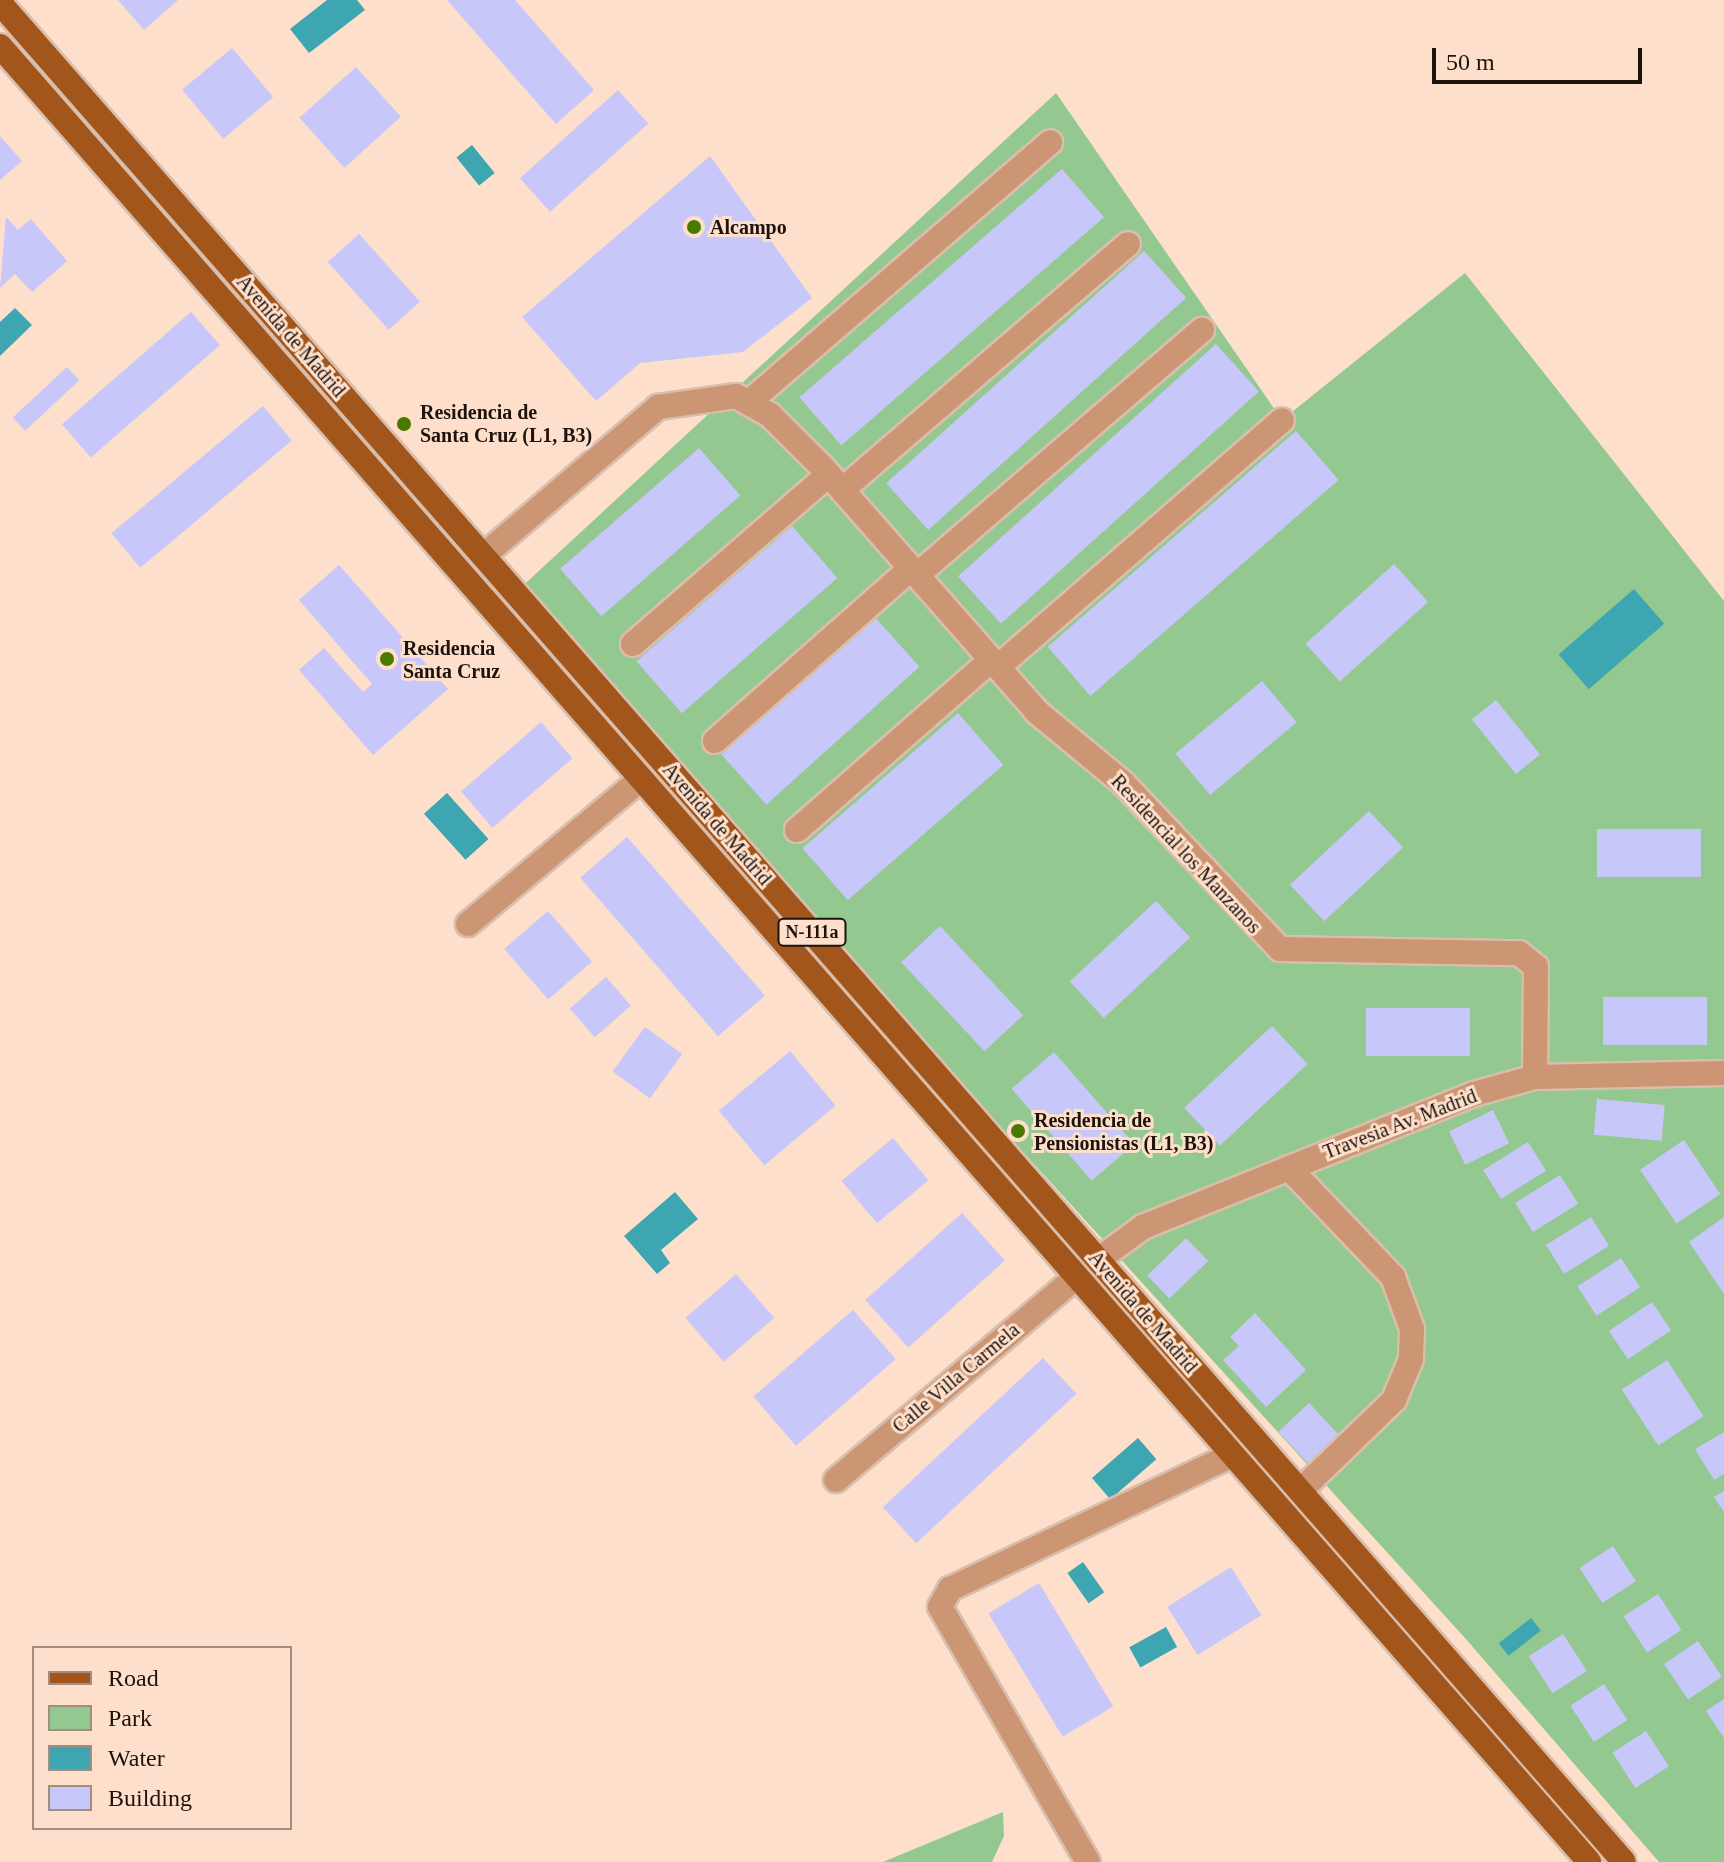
<!DOCTYPE html>
<html>
<head>
<meta charset="utf-8">
<style>
	body { margin:0 }
	#map { position:relative; width:1724px; height:1862px; overflow:hidden; background:#fddfcb; font-family:Georgia,serif }
	div>[style] { position:absolute }
	.green>* { inset:0; background:#93c990 }
	.water>* { inset:0; background:#3ea6b1; transform-origin:0 0 }
	.building>* { inset:0; background:#c7c7fa; transform-origin:0 0 }
	.roads { filter:drop-shadow(2px 0 #d9beac) drop-shadow(-2px 0 #d9beac) drop-shadow(0 2px #d9beac) drop-shadow(0 -2px #d9beac) }
	.minor>* { height:24px; margin:-12px; padding:0 12px; transform-origin:12px; border-radius:12px; background:#cc9674 }
	.primary>* { height:24px; margin:-12px; padding:0 12px; transform-origin:12px; border-radius:12px; background:#a2561c }
	.dots>* { width:22px; height:22px; translate:-50% -50%; box-sizing:border-box; border:4px solid #fddfcb; border-radius:50% }
	span { translate:-50% -50%; white-space:nowrap; text-align:center; line-height:1.15; -webkit-text-stroke:6px #fddfcb; paint-order:stroke }
	.shield-label span { padding:2px 6px; background:#fddfcb; border:2px solid; border-radius:6px; -webkit-text-stroke-width:0 }
	.shield-label { font-size:18px; color:#1d130c; font-weight:700 }
	.poi-label { font-size:20px; color:#1d130c; font-weight:700 }
	.left { translate:0 -50%; text-align:left }
	.street-label { font-size:20px; color:#1d130c }
	.legend { position:absolute; left:32px; top:1646px; width:260px; height:184px; box-sizing:border-box; background:#fddfcb; border:2px solid #a38d7f; margin:0; padding:10px 14px; list-style:none; font-size:24px; color:#1d130c }
	.legend li { display:flex; align-items:center; gap:16px; height:40px }
	.legend b { width:40px; border:2px solid #a38d7f }
	.scale { position:absolute; left:1432px; top:48px; width:210px; height:36px; box-sizing:border-box; border:4px solid #1d130c; border-top:0; padding-left:10px; font-size:24px; line-height:28px; white-space:nowrap; color:#1d130c; -webkit-text-stroke:6px #fddfcb; paint-order:stroke }
</style>
</head>
<body>
<div id="map">
	<div class="green">
		<i style="clip-path:polygon(1056px 93px,1282px 420px,1465px 273px,1724px 601px,1724px 1862px,1659px 1862px,1465px 1638px,515px 593px)"></i>
		<i style="clip-path:polygon(1003px 1812px,1004px 1836px,992px 1862px,883px 1862px)"></i>
	</div>
	<div class="water">
		<i style="clip-path:polygon(327px 0,357px 0,365px 10px,309px 53px,290px 29px)"></i>
		<i style="left:472px;top:145px;width:36px;height:20px;rotate:51deg"></i>
		<i style="clip-path:polygon(15px 308px,32px 325px,0 356px,0 322px)"></i>
		<i style="left:1634px;top:589px;width:46px;height:100px;rotate:49deg"></i>
		<i style="left:447px;top:793px;width:62px;height:31px;rotate:48deg"></i>
		<i style="clip-path:polygon(675px 1192px,698px 1219px,661px 1250px,670px 1263px,657px 1274px,624px 1236px)"></i>
		<i style="left:1138px;top:1438px;width:28px;height:61px;rotate:49deg"></i>
		<i style="left:1083px;top:1562px;width:37px;height:19px;rotate:55deg"></i>
		<i style="left:1531px;top:1618px;width:16px;height:41px;rotate:52deg"></i>
		<i style="left:1166px;top:1627px;width:23px;height:42px;rotate:61deg"></i>
	</div>
	<div class="building">
		<i style="clip-path:polygon(118px 0,178px 0,144px 30px)"></i>
		<i style="clip-path:polygon(447px 0,515px 0,594px 90px,556px 124px)"></i>
		<i style="left:232px;top:48px;width:64px;height:65px;rotate:50deg"></i>
		<i style="left:356px;top:67px;width:67px;height:76px;rotate:48deg"></i>
		<i style="left:618px;top:90px;width:45px;height:132px;rotate:48deg"></i>
		<i style="clip-path:polygon(0 136px,22px 161px,0 180px)"></i>
		<i style="clip-path:polygon(710px 156px,812px 298px,743px 352px,640px 363px,596px 401px,522px 317px)"></i>
		<i style="left:1062px;top:169px;width:64px;height:348px;rotate:49deg"></i>
		<i style="clip-path:polygon(6px 217px,18px 230px,31px 219px,67px 261px,32px 292px,15px 274px,0 288px)"></i>
		<i style="left:359px;top:234px;width:91px;height:42px;rotate:48deg"></i>
		<i style="left:1144px;top:251px;width:63px;height:347px;rotate:48deg"></i>
		<i style="left:191px;top:312px;width:44px;height:171px;rotate:49deg"></i>
		<i style="left:1216px;top:344px;width:64px;height:347px;rotate:48deg"></i>
		<i style="left:67px;top:367px;width:18px;height:74px;rotate:47deg"></i>
		<i style="left:263px;top:406px;width:45px;height:198px;rotate:50deg"></i>
		<i style="left:1296px;top:431px;width:65px;height:329px;rotate:49deg"></i>
		<i style="left:699px;top:448px;width:63px;height:184px;rotate:49deg"></i>
		<i style="left:792px;top:526px;width:69px;height:206px;rotate:49deg"></i>
		<i style="left:1394px;top:564px;width:51px;height:119px;rotate:48deg"></i>
		<i style="clip-path:polygon(339px 565px,448px 689px,373px 755px,299px 670px,324px 648px,363px 692px,372px 684px,299px 600px)"></i>
		<i style="left:872px;top:614px;width:71px;height:206px;rotate:48deg"></i>
		<i style="left:1262px;top:681px;width:54px;height:113px;rotate:50deg"></i>
		<i style="left:1496px;top:700px;width:70px;height:31px;rotate:51deg"></i>
		<i style="left:958px;top:713px;width:69px;height:206px;rotate:49deg"></i>
		<i style="left:541px;top:722px;width:48px;height:106px;rotate:49deg"></i>
		<i style="left:1369px;top:811px;width:50px;height:108px;rotate:47deg"></i>
		<i style="left:1597px;top:829px;width:104px;height:48px"></i>
		<i style="left:627px;top:837px;width:210px;height:62px;rotate:49deg"></i>
		<i style="left:1156px;top:901px;width:50px;height:118px;rotate:47deg"></i>
		<i style="left:548px;top:911px;width:67px;height:58px;rotate:49deg"></i>
		<i style="left:940px;top:926px;width:122px;height:53px;rotate:47deg"></i>
		<i style="left:606px;top:977px;width:38px;height:48px;rotate:49deg"></i>
		<i style="left:1603px;top:997px;width:104px;height:48px"></i>
		<i style="left:1366px;top:1008px;width:104px;height:48px"></i>
		<i style="left:1272px;top:1026px;width:52px;height:120px;rotate:47deg"></i>
		<i style="left:645px;top:1027px;width:46px;height:55px;rotate:36deg"></i>
		<i style="left:790px;top:1051px;width:71px;height:93px;rotate:50deg"></i>
		<i style="left:1054px;top:1052px;width:122px;height:56px;rotate:49deg"></i>
		<i style="left:1597px;top:1099px;width:68px;height:36px;rotate:5deg"></i>
		<i style="left:1493px;top:1110px;width:37px;height:49px;rotate:64deg"></i>
		<i style="left:893px;top:1138px;width:55px;height:67px;rotate:50deg"></i>
		<i style="left:1684px;top:1140px;width:65px;height:53px;rotate:56deg"></i>
		<i style="left:1528px;top:1142px;width:34px;height:53px;rotate:58deg"></i>
		<i style="left:1560px;top:1175px;width:34px;height:53px;rotate:58deg"></i>
		<i style="left:962px;top:1213px;width:64px;height:130px;rotate:48deg"></i>
		<i style="left:1591px;top:1217px;width:34px;height:53px;rotate:58deg"></i>
		<i style="clip-path:polygon(1724px 1217px,1724px 1294px,1689px 1242px)"></i>
		<i style="left:1186px;top:1238px;width:32px;height:54px;rotate:46deg"></i>
		<i style="left:1621px;top:1258px;width:35px;height:52px;rotate:57deg"></i>
		<i style="left:736px;top:1274px;width:58px;height:67px;rotate:49deg"></i>
		<i style="left:1652px;top:1302px;width:34px;height:52px;rotate:56deg"></i>
		<i style="left:853px;top:1310px;width:65px;height:132px;rotate:49deg"></i>
		<i style="clip-path:polygon(1255px 1313px,1306px 1370px,1266px 1407px,1223px 1360px,1239px 1346px,1230px 1337px)"></i>
		<i style="left:1043px;top:1358px;width:49px;height:219px;rotate:47deg"></i>
		<i style="left:1667px;top:1360px;width:67px;height:54px;rotate:57deg"></i>
		<i style="left:1309px;top:1403px;width:47px;height:42px;rotate:47deg"></i>
		<i style="clip-path:polygon(1724px 1432px,1724px 1474px,1714px 1480px,1695px 1449px)"></i>
		<i style="clip-path:polygon(1724px 1491px,1724px 1512px,1714px 1497px)"></i>
		<i style="left:1613px;top:1546px;width:42px;height:40px;rotate:57deg"></i>
		<i style="left:1231px;top:1567px;width:57px;height:75px;rotate:58deg"></i>
		<i style="left:1039px;top:1583px;width:144px;height:59px;rotate:59deg"></i>
		<i style="left:1658px;top:1594px;width:43px;height:41px;rotate:57deg"></i>
		<i style="left:1563px;top:1634px;width:44px;height:41px;rotate:57deg"></i>
		<i style="left:1698px;top:1641px;width:43px;height:41px;rotate:56deg"></i>
		<i style="left:1604px;top:1684px;width:43px;height:40px;rotate:57deg"></i>
		<i style="clip-path:polygon(1724px 1699px,1724px 1738px,1706px 1711px)"></i>
		<i style="left:1646px;top:1731px;width:42px;height:40px;rotate:57deg"></i>
	</div>
	<div class="roads">
		<div class="minor">
			<i style="left:748px;top:403px;width:399px;rotate:-40.8deg"></i>
			<i style="left:842px;top:490px;width:377px;rotate:-40.7deg"></i>
			<i style="left:483px;top:556px;width:230px;rotate:-40.4deg"></i>
			<i style="left:658px;top:407px;width:79px;rotate:-8deg"></i>
			<i style="left:736px;top:396px;width:39px;rotate:29deg"></i>
			<i style="left:770px;top:415px;width:74px;rotate:45deg"></i>
			<i style="left:822px;top:467px;width:326px;rotate:48.7deg"></i>
			<i style="left:1037px;top:712px;width:112px;rotate:39.5deg"></i>
			<i style="left:1123px;top:783px;width:228px;rotate:46.6deg"></i>
			<i style="left:1280px;top:949px;width:239px;rotate:1deg"></i>
			<i style="left:1519px;top:953px;width:22px;rotate:39deg"></i>
			<i style="left:1536px;top:967px;width:110px;rotate:90.5deg"></i>
			<i style="left:917px;top:575px;width:376px;rotate:-40.7deg"></i>
			<i style="left:633px;top:644px;width:259px;rotate:-40.9deg"></i>
			<i style="left:998px;top:667px;width:376px;rotate:-41deg"></i>
			<i style="left:715px;top:741px;width:261px;rotate:-41.4deg"></i>
			<i style="left:797px;top:830px;width:258px;rotate:-41.2deg"></i>
			<i style="left:468px;top:924px;width:226px;rotate:-40deg"></i>
			<i style="left:1289px;top:1168px;width:151px;rotate:46.3deg"></i>
			<i style="left:1393px;top:1277px;width:55px;rotate:69.9deg"></i>
			<i style="left:1412px;top:1329px;width:30px;rotate:92deg"></i>
			<i style="left:1411px;top:1359px;width:44px;rotate:112.5deg"></i>
			<i style="left:1394px;top:1400px;width:131px;rotate:135.9deg"></i>
			<i style="left:1098px;top:1260px;width:56px;rotate:-36.3deg"></i>
			<i style="left:1143px;top:1227px;width:357px;rotate:-21.9deg"></i>
			<i style="left:1474px;top:1094px;width:63px;rotate:-15.6deg"></i>
			<i style="left:1535px;top:1077px;width:189px;rotate:-1.2deg"></i>
			<i style="left:836px;top:1480px;width:314px;rotate:-40.2deg"></i>
			<i style="left:1088px;top:1862px;width:295px;rotate:-120.1deg"></i>
			<i style="left:940px;top:1607px;width:21px;rotate:-61deg"></i>
			<i style="left:950px;top:1589px;width:312px;rotate:-25.4deg"></i>
		</div>
		<div class="primary">
			<i style="left:0;top:3px;width:2468px;rotate:48.86deg"></i>
			<i style="left:0;top:46px;width:2413px;rotate:48.81deg"></i>
		</div>
	</div>
	<div class="dots">
		<i style="left:694px;top:227px;background:#4a7900"></i>
		<i style="left:404px;top:424px;background:#4a7900"></i>
		<i style="left:387px;top:659px;background:#4a7900"></i>
		<i style="left:1018px;top:1131px;background:#4a7900"></i>
	</div>
	<div class="shield-label">
		<span style="left:812px;top:932px">N-111a</span>
	</div>
	<div class="poi-label">
		<span class="left" style="left:710px;top:227px">Alcampo</span>
		<span class="left" style="left:420px;top:424px">Residencia de<br>Santa Cruz (L1, B3)</span>
		<span class="left" style="left:403px;top:660px">Residencia<br>Santa Cruz</span>
		<span class="left" style="left:1034px;top:1132px">Residencia de<br>Pensionistas (L1, B3)</span>
	</div>
	<div class="street-label">
		<span style="left:291px;top:336px;rotate:49deg">Avenida de Madrid</span>
		<span style="left:717px;top:824px;rotate:49deg">Avenida de Madrid</span>
		<span style="left:1186px;top:854px;rotate:47deg">Residencial los Manzanos</span>
		<span style="left:1400px;top:1124px;rotate:-21deg">Travesia Av. Madrid</span>
		<span style="left:1143px;top:1312px;rotate:49deg">Avenida de Madrid</span>
		<span style="left:956px;top:1378px;rotate:-40deg">Calle Villa Carmela</span>
	</div>
	<ul class="legend">
	<li><b style="height:10px;background:#a2561c"></b>Road</li>
	<li><b style="height:22px;background:#93c990"></b>Park</li>
	<li><b style="height:22px;background:#3ea6b1"></b>Water</li>
	<li><b style="height:22px;background:#c7c7fa"></b>Building</li>
	</ul>
	<div class="scale">50 m</div>
</div>
</body>
</html>
